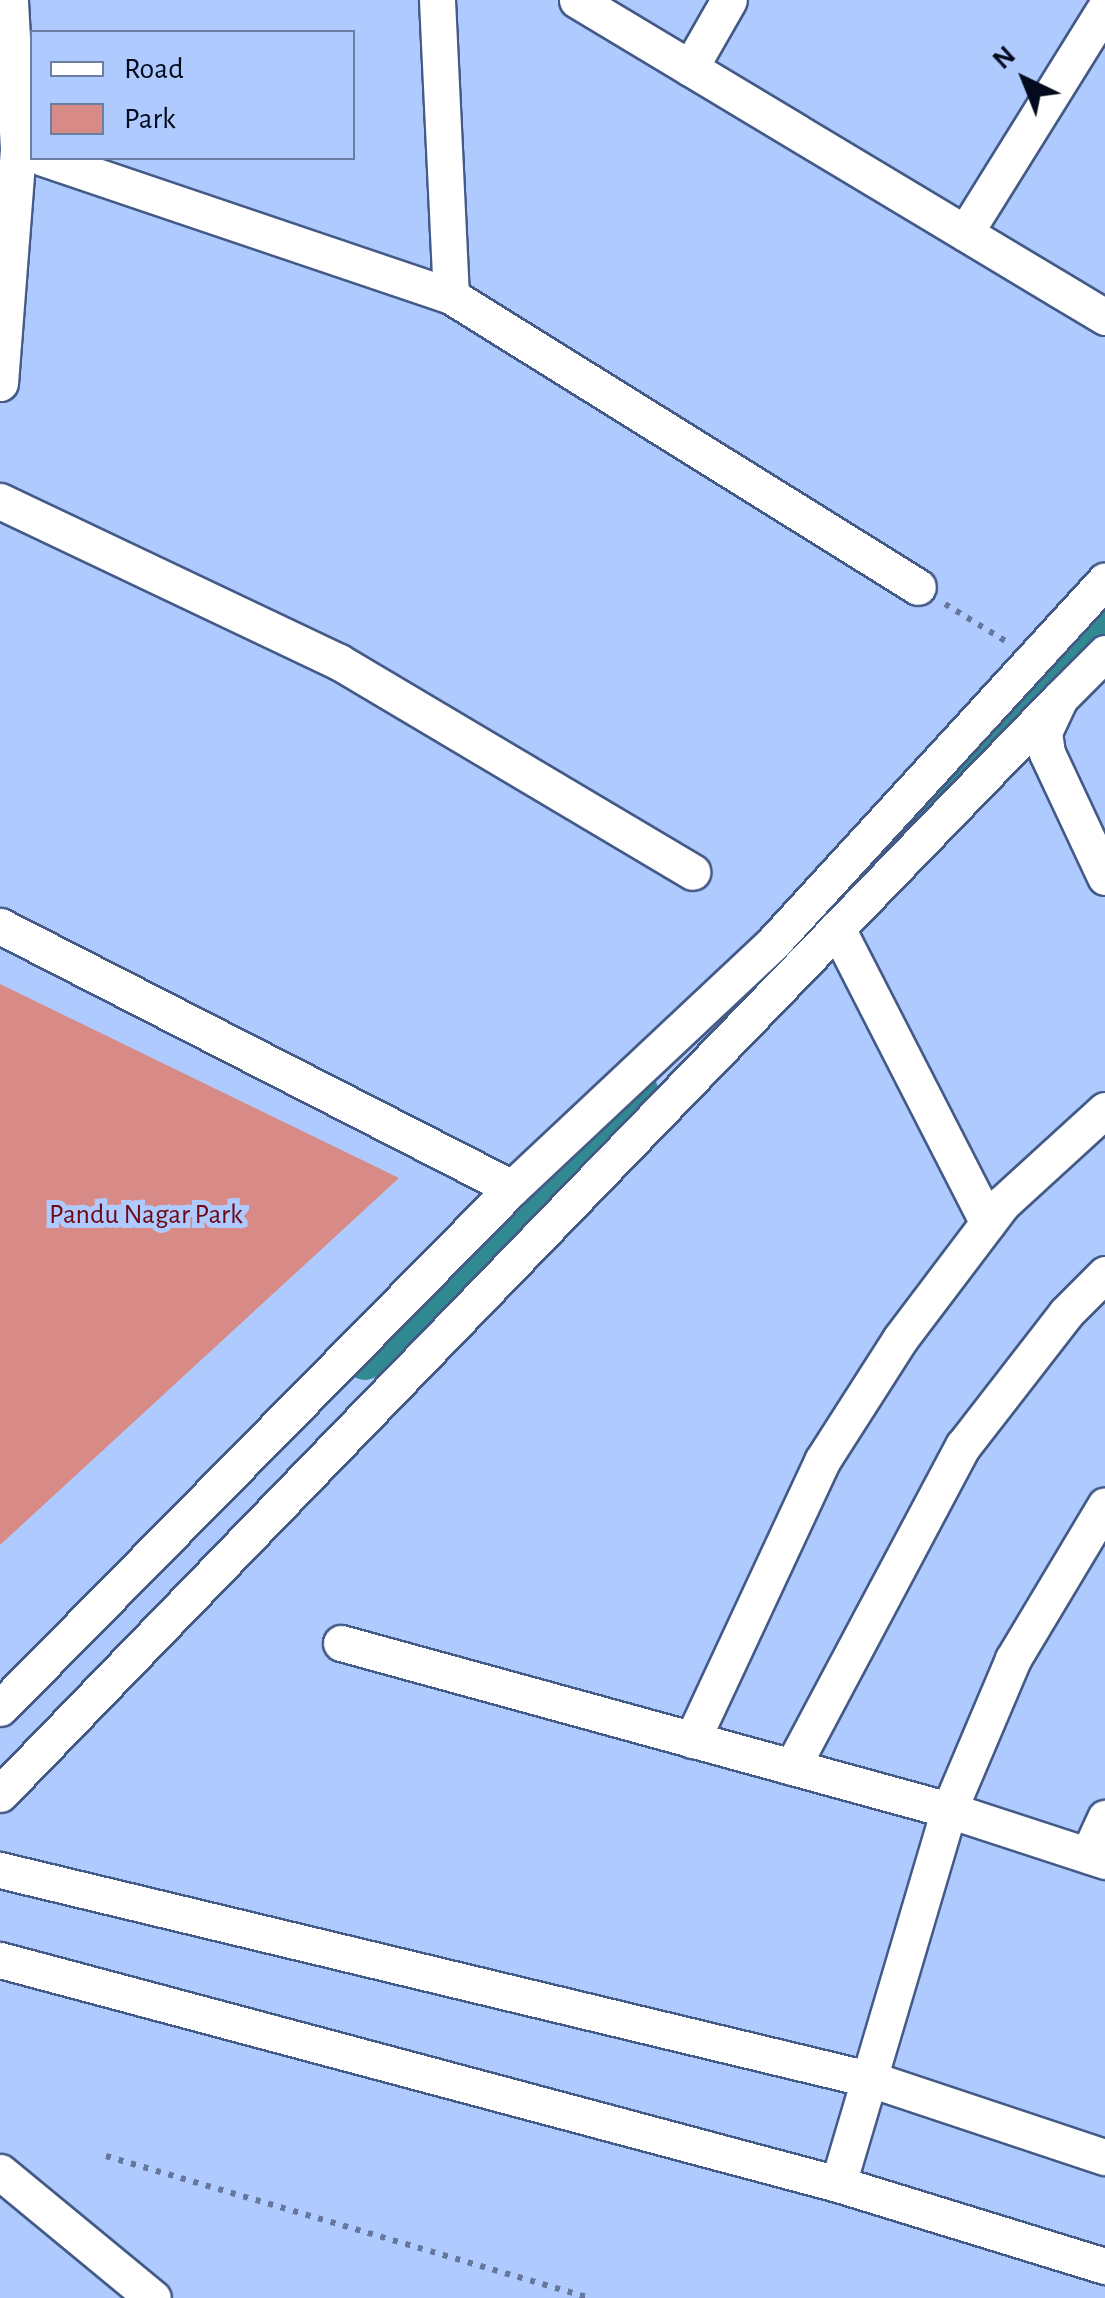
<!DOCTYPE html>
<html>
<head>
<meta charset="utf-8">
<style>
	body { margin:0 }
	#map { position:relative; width:1105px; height:2298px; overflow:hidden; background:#afcafe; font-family:"Alegreya Sans",sans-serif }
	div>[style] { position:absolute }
	.green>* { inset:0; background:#d88b86 }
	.canal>* { height:38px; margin:-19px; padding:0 19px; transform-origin:19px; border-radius:19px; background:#318991 }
	.path>* { height:6px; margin-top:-3px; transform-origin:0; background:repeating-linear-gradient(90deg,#65779c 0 5px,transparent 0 13px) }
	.roads { filter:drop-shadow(2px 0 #445a87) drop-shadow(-2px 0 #445a87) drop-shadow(0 2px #445a87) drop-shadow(0 -2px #445a87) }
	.minor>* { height:35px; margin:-17.5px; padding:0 17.5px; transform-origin:17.5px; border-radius:17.5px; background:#fff }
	span { translate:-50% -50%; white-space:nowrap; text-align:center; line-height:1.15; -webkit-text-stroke:10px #afcafe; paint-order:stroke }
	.park-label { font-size:28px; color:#6f0713 }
	.legend { position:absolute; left:30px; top:30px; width:325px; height:130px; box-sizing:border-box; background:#afcafe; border:2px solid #6b7ea4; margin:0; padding:12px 18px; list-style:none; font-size:30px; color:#040b1c }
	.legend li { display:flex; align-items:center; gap:20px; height:50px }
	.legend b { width:50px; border:2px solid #6b7ea4 }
	.north { position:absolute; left:975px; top:30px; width:100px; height:100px; -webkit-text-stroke:8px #afcafe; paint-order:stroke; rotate:317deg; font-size:28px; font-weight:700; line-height:40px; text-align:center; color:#040b1c }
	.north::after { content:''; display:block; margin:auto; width:35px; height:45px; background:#040b1c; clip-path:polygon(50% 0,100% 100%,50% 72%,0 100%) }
</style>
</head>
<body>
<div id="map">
	<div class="green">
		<i style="clip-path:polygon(0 984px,399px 1178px,0 1545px)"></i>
	</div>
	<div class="canal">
		<i style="left:893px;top:835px;width:303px;rotate:-45.5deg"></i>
		<i style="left:365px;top:1361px;width:385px;rotate:-44.6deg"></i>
	</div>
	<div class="path">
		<i style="left:945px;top:604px;width:73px;rotate:31.5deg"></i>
		<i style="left:106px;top:2156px;width:504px;rotate:16.35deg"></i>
	</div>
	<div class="roads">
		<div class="minor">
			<i style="left:437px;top:0;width:296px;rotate:87.3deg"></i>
			<i style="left:577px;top:0;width:616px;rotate:30.98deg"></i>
			<i style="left:690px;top:68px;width:78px;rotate:-60.2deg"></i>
			<i style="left:43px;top:158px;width:431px;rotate:18.7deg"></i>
			<i style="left:451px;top:296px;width:550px;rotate:31.93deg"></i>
			<i style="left:965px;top:233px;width:265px;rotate:-58.1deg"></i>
			<i style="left:0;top:383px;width:235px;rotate:-85.6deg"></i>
			<i style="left:18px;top:149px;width:149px;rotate:-93.1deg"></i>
			<i style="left:0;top:501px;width:375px;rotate:25.4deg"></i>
			<i style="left:339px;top:662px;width:411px;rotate:30.7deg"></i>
			<i style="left:1105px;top:653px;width:64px;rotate:135deg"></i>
			<i style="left:1060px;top:698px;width:38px;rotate:115deg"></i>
			<i style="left:1044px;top:732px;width:21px;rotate:82deg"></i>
			<i style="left:1047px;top:753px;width:137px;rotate:64.9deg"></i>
			<i style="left:0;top:926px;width:575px;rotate:27.1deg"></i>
			<i style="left:837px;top:928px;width:331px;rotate:62.9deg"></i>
			<i style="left:341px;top:1643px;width:631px;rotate:15.36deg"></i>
			<i style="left:949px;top:1810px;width:164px;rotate:18.1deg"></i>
			<i style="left:0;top:1708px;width:730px;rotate:-45.44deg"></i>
			<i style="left:512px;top:1188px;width:357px;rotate:-43.2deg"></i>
			<i style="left:772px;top:944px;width:493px;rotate:-47.5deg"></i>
			<i style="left:692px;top:1740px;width:308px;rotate:-65deg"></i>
			<i style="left:822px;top:1461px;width:145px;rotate:-57.4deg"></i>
			<i style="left:900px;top:1339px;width:171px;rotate:-52.9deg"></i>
			<i style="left:1003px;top:1203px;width:138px;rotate:-42.4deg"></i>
			<i style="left:792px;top:1767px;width:364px;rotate:-62deg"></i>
			<i style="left:963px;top:1446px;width:168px;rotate:-52.2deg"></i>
			<i style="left:1066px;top:1313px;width:55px;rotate:-45deg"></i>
			<i style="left:0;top:1794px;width:1525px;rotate:-45.96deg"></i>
			<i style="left:1088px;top:1855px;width:41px;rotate:-65.3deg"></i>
			<i style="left:0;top:1870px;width:898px;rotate:13.53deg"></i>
			<i style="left:873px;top:2080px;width:244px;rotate:18.4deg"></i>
			<i style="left:0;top:1960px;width:867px;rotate:14.97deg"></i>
			<i style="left:838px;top:2184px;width:279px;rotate:17.1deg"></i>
			<i style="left:0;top:2172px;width:198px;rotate:39.5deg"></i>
			<i style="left:838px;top:2184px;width:390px;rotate:-73.5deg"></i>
			<i style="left:949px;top:1810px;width:164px;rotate:-67deg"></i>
			<i style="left:1013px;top:1659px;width:179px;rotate:-59.1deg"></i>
		</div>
	</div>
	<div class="park-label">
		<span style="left:146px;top:1215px">Pandu Nagar Park</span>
	</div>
	<ul class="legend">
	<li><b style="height:12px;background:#fff"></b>Road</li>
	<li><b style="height:28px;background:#d88b86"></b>Park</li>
	</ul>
	<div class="north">N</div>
</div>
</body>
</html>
